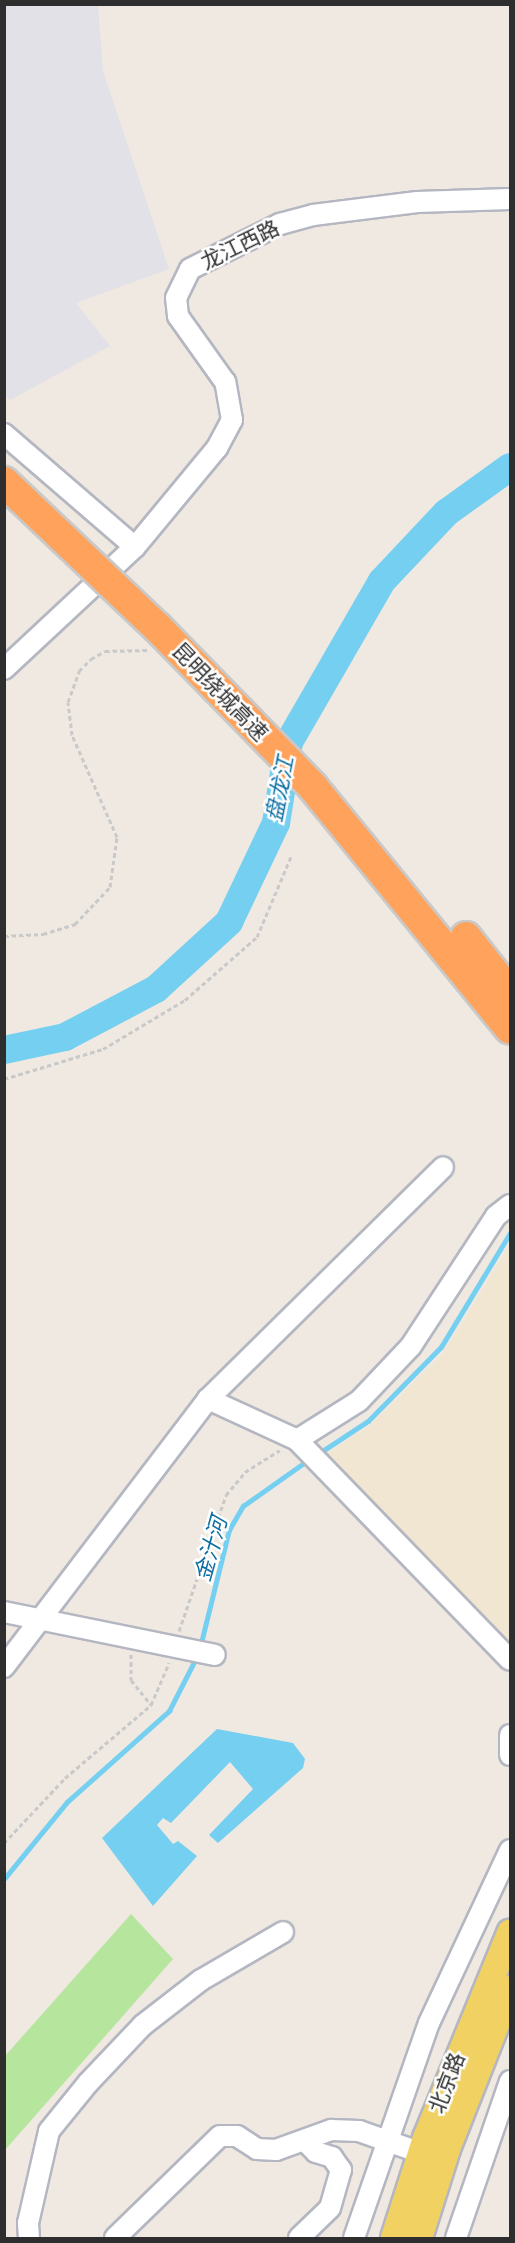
<!DOCTYPE html>
<html>
<head>
<meta charset="utf-8">
<style>
	body { margin:0 }
	#map { position:relative; width:515px; height:2243px; overflow:hidden; background:#efe9e1; font-family:"PT Sans Narrow","Noto Sans SC",sans-serif }
	div>[style] { position:absolute }
	.industrial>* { inset:0; background:#e3e1e8 }
	.education>* { inset:0; background:#f0e6d1 }
	.green>* { inset:0; background:#b6e59e }
	.water>* { inset:0; background:#75cff0 }
	.stream>* { height:4.5px; margin:-2.25px; padding:0 2.25px; transform-origin:2.25px; border-radius:2.25px; background:#75cff0 }
	.river>* { height:28px; margin:-14px; padding:0 14px; transform-origin:14px; border-radius:14px; background:#75cff0 }
	.path>* { height:3px; margin-top:-1.5px; transform-origin:0; background:repeating-linear-gradient(90deg,#c9c9c9 0 4.5px,transparent 0 7.5px) }
	.roads { filter:drop-shadow(2px 0 #b4b7c1) drop-shadow(-2px 0 #b4b7c1) drop-shadow(0 2px #b4b7c1) drop-shadow(0 -2px #b4b7c1) }
	.minor>* { height:20px; margin:-10px; padding:0 10px; transform-origin:10px; border-radius:10px; background:#fff }
	.major>* { height:26px; margin:-13px; padding:0 13px; transform-origin:13px; border-radius:13px; background:#f2d163 }
	.bridges { filter:drop-shadow(2px 0 #c9c9c9) drop-shadow(-2px 0 #c9c9c9) drop-shadow(0 2px #c9c9c9) drop-shadow(0 -2px #c9c9c9) }
	.highway-bridge>* { height:30px; margin:-15px; padding:0 15px; transform-origin:15px; border-radius:15px; background:#ffa35c }
	span { translate:-50% -50%; white-space:nowrap; text-align:center; line-height:1.15; -webkit-text-stroke:5px #fff; paint-order:stroke }
	.street-label { font-size:21px; color:#2e2e2e }
	.water-label { font-size:22px; color:#0d6fa3; font-style:italic }
	.frame { position:absolute; inset:0; border:6px solid #2e2e2e; pointer-events:none }
</style>
</head>
<body>
<div id="map">
	<div class="industrial">
		<i style="clip-path:polygon(4px 5px,98px 5px,103px 71px,169px 269px,76px 303px,110px 346px,10px 400px,4px 395px)"></i>
	</div>
	<div class="education">
		<i style="clip-path:polygon(510px 1244px,510px 1647px,325px 1455px,369px 1426px,443px 1354px)"></i>
	</div>
	<div class="green">
		<i style="clip-path:polygon(131px 1914px,173px 1959px,5px 2150px,5px 2056px)"></i>
	</div>
	<div class="water">
		<i style="clip-path:polygon(217px 1729px,293px 1743px,305px 1759px,303px 1768px,218px 1843px,209px 1835px,253px 1789px,230px 1762px,171px 1823px,163px 1818px,157px 1825px,173px 1844px,178px 1841px,197px 1856px,153px 1906px,102px 1838px)"></i>
	</div>
	<div class="stream">
		<i style="left:318px;top:1454px;width:60px;rotate:-33.4deg"></i>
		<i style="left:368px;top:1421px;width:104px;rotate:-45.4deg"></i>
		<i style="left:441px;top:1347px;width:133px;rotate:-58.8deg"></i>
		<i style="left:200px;top:1647px;width:121px;rotate:-76.1deg"></i>
		<i style="left:229px;top:1530px;width:28px;rotate:-60deg"></i>
		<i style="left:243px;top:1506px;width:80px;rotate:-35.3deg"></i>
		<i style="left:4px;top:1879px;width:99px;rotate:-50.7deg"></i>
		<i style="left:67px;top:1802px;width:137px;rotate:-41.7deg"></i>
		<i style="left:169px;top:1711px;width:59px;rotate:-63deg"></i>
	</div>
	<div class="river">
		<i style="left:4px;top:1050px;width:62px;rotate:-12deg"></i>
		<i style="left:65px;top:1037px;width:103px;rotate:-27.8deg"></i>
		<i style="left:156px;top:989px;width:99px;rotate:-42.5deg"></i>
		<i style="left:229px;top:922px;width:110px;rotate:-64.6deg"></i>
		<i style="left:276px;top:823px;width:82px;rotate:-80.9deg"></i>
		<i style="left:289px;top:742px;width:186px;rotate:-60deg"></i>
		<i style="left:382px;top:581px;width:93px;rotate:-46.7deg"></i>
		<i style="left:446px;top:513px;width:79px;rotate:-35.7deg"></i>
	</div>
	<div class="path">
		<i style="left:4px;top:936px;width:39px;rotate:-3deg"></i>
		<i style="left:43px;top:934px;width:34px;rotate:-17deg"></i>
		<i style="left:75px;top:924px;width:51px;rotate:-46.6deg"></i>
		<i style="left:110px;top:887px;width:50px;rotate:-82deg"></i>
		<i style="left:117px;top:837px;width:111px;rotate:-113.8deg"></i>
		<i style="left:72px;top:735px;width:33px;rotate:-97deg"></i>
		<i style="left:68px;top:702px;width:33px;rotate:-70deg"></i>
		<i style="left:79px;top:671px;width:17px;rotate:-45deg"></i>
		<i style="left:91px;top:659px;width:16px;rotate:-30deg"></i>
		<i style="left:105px;top:651px;width:43px;rotate:-1.3deg"></i>
		<i style="left:4px;top:1079px;width:103px;rotate:-16.9deg"></i>
		<i style="left:103px;top:1049px;width:96px;rotate:-30.9deg"></i>
		<i style="left:185px;top:1000px;width:96px;rotate:-41.2deg"></i>
		<i style="left:257px;top:937px;width:90px;rotate:-67.1deg"></i>
		<i style="left:179px;top:1631px;width:144px;rotate:-70.9deg"></i>
		<i style="left:226px;top:1495px;width:30px;rotate:-50deg"></i>
		<i style="left:245px;top:1472px;width:41px;rotate:-32.2deg"></i>
		<i style="left:131px;top:1654px;width:26px;rotate:90deg"></i>
		<i style="left:131px;top:1680px;width:32px;rotate:51deg"></i>
		<i style="left:4px;top:1843px;width:89px;rotate:-46.8deg"></i>
		<i style="left:65px;top:1778px;width:113px;rotate:-40.3deg"></i>
		<i style="left:151px;top:1705px;width:46px;rotate:-66.8deg"></i>
	</div>
	<div class="roads">
		<div class="minor">
			<i style="left:4px;top:434px;width:173px;rotate:40.8deg"></i>
			<i style="left:4px;top:669px;width:179px;rotate:-43deg"></i>
			<i style="left:135px;top:547px;width:129px;rotate:-50.4deg"></i>
			<i style="left:217px;top:448px;width:32px;rotate:-62deg"></i>
			<i style="left:232px;top:420px;width:39px;rotate:-100deg"></i>
			<i style="left:225px;top:382px;width:81px;rotate:-125.5deg"></i>
			<i style="left:178px;top:316px;width:18px;rotate:-96deg"></i>
			<i style="left:176px;top:298px;width:32px;rotate:-64deg"></i>
			<i style="left:190px;top:269px;width:101px;rotate:-26.6deg"></i>
			<i style="left:280px;top:224px;width:34px;rotate:-15deg"></i>
			<i style="left:313px;top:215px;width:105px;rotate:-7.1deg"></i>
			<i style="left:417px;top:202px;width:93px;rotate:-1.8deg"></i>
			<i style="left:208px;top:1399px;width:98px;rotate:24.7deg"></i>
			<i style="left:297px;top:1440px;width:73px;rotate:-32.2deg"></i>
			<i style="left:359px;top:1401px;width:76px;rotate:-46.6deg"></i>
			<i style="left:411px;top:1346px;width:155px;rotate:-56.8deg"></i>
			<i style="left:496px;top:1216px;width:18px;rotate:-38deg"></i>
			<i style="left:297px;top:1440px;width:306px;rotate:45.9deg"></i>
			<i style="left:4px;top:1612px;width:215px;rotate:11.5deg"></i>
			<i style="left:4px;top:1667px;width:337px;rotate:-52.7deg"></i>
			<i style="left:208px;top:1399px;width:330px;rotate:-44.6deg"></i>
			<i style="left:510px;top:1735px;width:20px;rotate:90deg"></i>
			<i style="left:29px;top:2238px;width:15px;rotate:-94deg"></i>
			<i style="left:28px;top:2223px;width:94px;rotate:-77.1deg"></i>
			<i style="left:49px;top:2131px;width:62px;rotate:-50.9deg"></i>
			<i style="left:88px;top:2083px;width:80px;rotate:-46.5deg"></i>
			<i style="left:143px;top:2025px;width:73px;rotate:-37.8deg"></i>
			<i style="left:201px;top:1980px;width:95px;rotate:-30.3deg"></i>
			<i style="left:115px;top:2238px;width:146px;rotate:-44.2deg"></i>
			<i style="left:220px;top:2136px;width:17px"></i>
			<i style="left:237px;top:2136px;width:24px;rotate:33deg"></i>
			<i style="left:257px;top:2149px;width:19px;rotate:3deg"></i>
			<i style="left:276px;top:2150px;width:59px;rotate:-20deg"></i>
			<i style="left:331px;top:2130px;width:28px;rotate:2deg"></i>
			<i style="left:359px;top:2131px;width:66px;rotate:19.5deg"></i>
			<i style="left:299px;top:2238px;width:43px;rotate:-44.1deg"></i>
			<i style="left:330px;top:2208px;width:40px;rotate:-74deg"></i>
			<i style="left:341px;top:2170px;width:16px;rotate:-125deg"></i>
			<i style="left:332px;top:2157px;width:17px;rotate:-163deg"></i>
			<i style="left:316px;top:2152px;width:16px;rotate:-135deg"></i>
			<i style="left:354px;top:2238px;width:228px;rotate:-70.8deg"></i>
			<i style="left:429px;top:2023px;width:191px;rotate:-64.9deg"></i>
			<i style="left:456px;top:2238px;width:166px;rotate:-71deg"></i>
		</div>
		<div class="major">
			<i style="left:394px;top:2238px;width:105px;rotate:-72.3deg"></i>
			<i style="left:426px;top:2138px;width:222px;rotate:-67.7deg"></i>
			<i style="left:419px;top:2238px;width:93px;rotate:-72.5deg"></i>
			<i style="left:447px;top:2149px;width:172px;rotate:-68.5deg"></i>
		</div>
	</div>
	<div class="bridges">
		<div class="highway-bridge">
			<i style="left:4px;top:482px;width:211px;rotate:43.5deg"></i>
			<i style="left:157px;top:627px;width:222px;rotate:45.7deg"></i>
			<i style="left:312px;top:786px;width:313px;rotate:50.8deg"></i>
			<i style="left:466px;top:937px;width:71px;rotate:51.8deg"></i>
		</div>
	</div>
	<div class="street-label">
		<span style="left:240px;top:245px;rotate:-26deg">龙江西路</span>
		<span style="left:220px;top:692px;rotate:46deg">昆明绕城高速</span>
		<span style="left:447px;top:2083px;rotate:-69deg">北京路</span>
	</div>
	<div class="water-label">
		<span style="left:280px;top:789px;rotate:-79deg">盘龙江</span>
		<span style="left:211px;top:1549px;rotate:-74deg">金汁河</span>
	</div>
	<div class="frame"></div>
</div>
</body>
</html>
